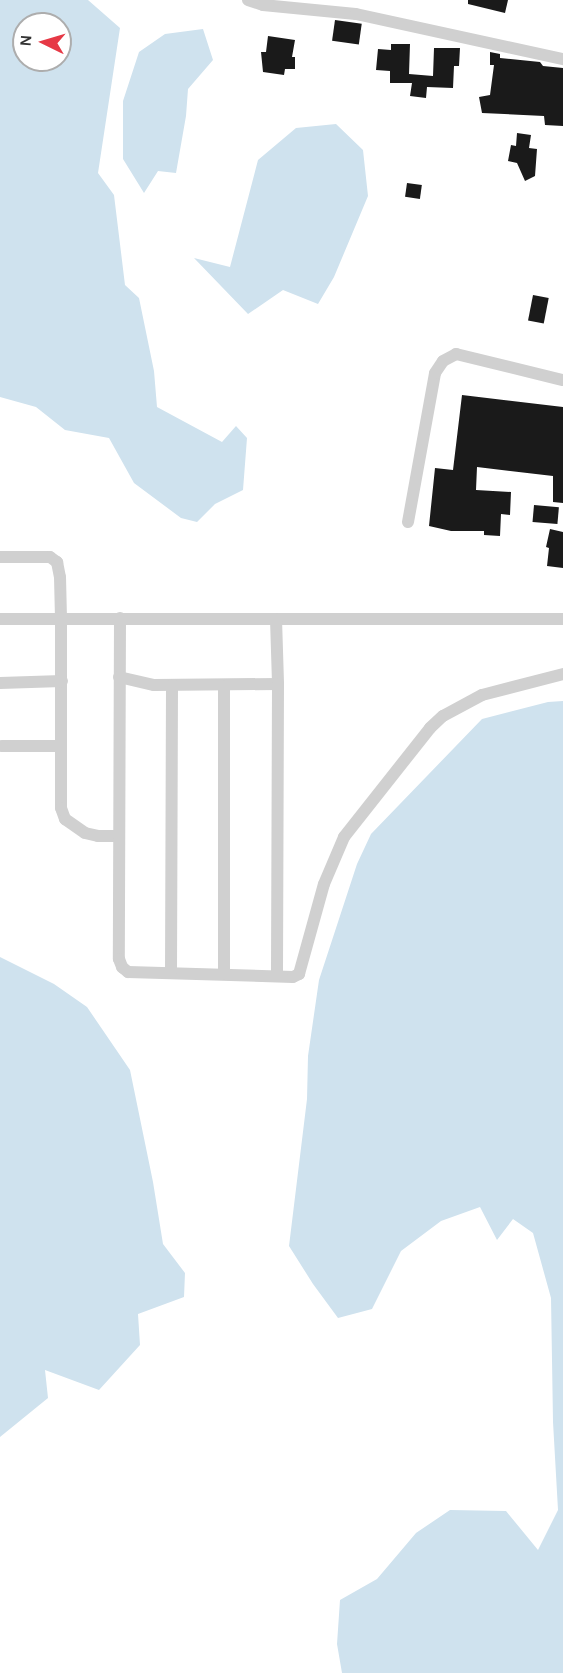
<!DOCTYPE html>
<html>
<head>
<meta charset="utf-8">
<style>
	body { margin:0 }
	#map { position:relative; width:563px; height:1673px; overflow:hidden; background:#fff; font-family:Karla,sans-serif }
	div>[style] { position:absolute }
	.water>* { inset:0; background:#cfe2ee }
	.building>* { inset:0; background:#1a1a1a; transform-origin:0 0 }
	.minor>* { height:12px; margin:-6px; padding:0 6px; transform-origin:6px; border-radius:6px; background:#d0d0d0 }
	span { translate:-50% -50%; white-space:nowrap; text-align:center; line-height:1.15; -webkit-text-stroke:6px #fff; paint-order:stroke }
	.north { position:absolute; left:12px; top:12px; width:60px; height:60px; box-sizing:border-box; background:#fff; border:2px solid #adadad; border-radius:50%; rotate:275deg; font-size:16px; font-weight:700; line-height:24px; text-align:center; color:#333 }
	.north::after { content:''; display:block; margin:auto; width:21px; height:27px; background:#e63946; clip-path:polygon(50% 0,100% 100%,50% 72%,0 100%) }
</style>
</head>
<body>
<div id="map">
	<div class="water">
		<i style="clip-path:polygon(evenodd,0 0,88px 0,120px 28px,98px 173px,114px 195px,125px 285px,139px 298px,154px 371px,157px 407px,222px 442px,236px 426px,247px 438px,243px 490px,215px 504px,197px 522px,181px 518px,134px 483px,109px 438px,65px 430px,36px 407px,0 397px,0 0,24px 24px,60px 24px,60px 60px,24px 60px,24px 24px)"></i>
		<i style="clip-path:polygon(203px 29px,213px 60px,188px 89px,186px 116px,176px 173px,158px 171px,144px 193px,123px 159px,123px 101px,139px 52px,165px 34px)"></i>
		<i style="clip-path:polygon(336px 124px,363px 150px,368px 196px,334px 277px,318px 304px,283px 290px,248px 314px,194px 258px,230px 267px,258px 160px,296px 128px)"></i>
		<i style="clip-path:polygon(563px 701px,563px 1673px,342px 1673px,337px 1644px,340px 1600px,377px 1579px,416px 1533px,450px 1510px,506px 1511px,538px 1550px,558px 1510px,553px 1422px,551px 1298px,533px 1233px,513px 1219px,497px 1240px,480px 1207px,441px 1221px,401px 1251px,372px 1309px,338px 1318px,313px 1284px,289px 1246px,307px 1099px,308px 1056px,319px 980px,357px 864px,371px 834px,482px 719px,548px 702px)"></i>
		<i style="clip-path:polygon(0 957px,54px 984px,87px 1007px,130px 1070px,153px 1182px,163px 1244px,185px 1273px,184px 1297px,138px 1314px,140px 1345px,99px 1390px,45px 1370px,48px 1398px,0 1437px)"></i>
	</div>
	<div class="building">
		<i style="clip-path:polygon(468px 0,508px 0,505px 13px,468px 4px)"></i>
		<i style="left:335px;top:20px;width:27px;height:21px;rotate:8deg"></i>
		<i style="clip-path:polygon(268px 36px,295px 40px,292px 57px,295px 57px,295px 69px,285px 69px,284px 75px,263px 72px,261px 52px,266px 52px)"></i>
		<i style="clip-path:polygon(391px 44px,410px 44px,409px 74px,433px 76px,434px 48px,460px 48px,459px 66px,454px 66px,453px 88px,427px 87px,426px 98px,410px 96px,412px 83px,390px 83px,390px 71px,376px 70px,378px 49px,391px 50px)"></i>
		<i style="clip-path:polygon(490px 52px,500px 54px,500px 58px,540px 62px,543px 66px,563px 68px,563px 126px,545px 125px,544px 116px,482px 113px,479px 97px,490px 95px,494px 65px,490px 65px)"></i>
		<i style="clip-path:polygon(517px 133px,531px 135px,529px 148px,537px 149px,535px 176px,525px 181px,517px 163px,508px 161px,511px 145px,516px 146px)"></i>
		<i style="left:407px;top:183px;width:15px;height:14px;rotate:8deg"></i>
		<i style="left:533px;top:295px;width:16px;height:26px;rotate:11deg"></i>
		<i style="clip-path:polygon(462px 395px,563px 407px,563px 503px,553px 502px,553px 476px,477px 467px,476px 490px,511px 492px,510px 515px,501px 514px,500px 536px,484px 535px,484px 531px,451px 531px,429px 526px,435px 468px,453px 470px)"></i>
		<i style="left:534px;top:505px;width:25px;height:17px;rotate:5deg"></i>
		<i style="clip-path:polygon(550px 529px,563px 532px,563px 568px,547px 566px,549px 548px,546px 547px)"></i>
	</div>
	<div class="minor">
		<i style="left:248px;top:0;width:16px;rotate:18deg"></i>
		<i style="left:263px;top:5px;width:93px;rotate:5.5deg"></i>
		<i style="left:356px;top:14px;width:212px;rotate:12.3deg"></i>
		<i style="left:408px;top:522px;width:151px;rotate:-79.7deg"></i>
		<i style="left:435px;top:373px;width:14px;rotate:-56deg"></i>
		<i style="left:443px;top:361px;width:15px;rotate:-28deg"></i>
		<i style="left:456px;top:354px;width:110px;rotate:13.7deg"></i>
		<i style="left:0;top:557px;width:50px"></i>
		<i style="left:50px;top:557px;width:9px;rotate:36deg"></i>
		<i style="left:57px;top:562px;width:15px;rotate:79deg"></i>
		<i style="left:60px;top:577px;width:42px;rotate:88.6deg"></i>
		<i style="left:61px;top:619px;width:189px;rotate:90deg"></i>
		<i style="left:61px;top:808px;width:12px;rotate:70deg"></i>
		<i style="left:65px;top:819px;width:24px;rotate:35deg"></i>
		<i style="left:85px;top:833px;width:13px;rotate:13deg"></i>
		<i style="left:98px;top:836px;width:21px"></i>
		<i style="left:120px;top:618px;width:341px;rotate:90.2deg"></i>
		<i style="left:119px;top:959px;width:9px;rotate:69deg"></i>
		<i style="left:122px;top:967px;width:8px;rotate:40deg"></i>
		<i style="left:128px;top:972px;width:165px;rotate:1.7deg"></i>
		<i style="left:293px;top:977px;width:7px;rotate:-27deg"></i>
		<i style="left:299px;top:974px;width:93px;rotate:-74.5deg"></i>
		<i style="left:324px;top:884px;width:51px;rotate:-66.9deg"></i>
		<i style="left:344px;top:837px;width:139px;rotate:-51.7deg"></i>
		<i style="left:430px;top:728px;width:18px;rotate:-43deg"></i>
		<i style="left:443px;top:716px;width:44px;rotate:-28.3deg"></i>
		<i style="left:482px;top:695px;width:84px;rotate:-14.5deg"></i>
		<i style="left:0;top:619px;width:563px"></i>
		<i style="left:276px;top:619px;width:65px;rotate:88.2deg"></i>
		<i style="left:119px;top:677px;width:36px;rotate:13deg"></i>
		<i style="left:154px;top:685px;width:124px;rotate:-0.5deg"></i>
		<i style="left:278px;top:684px;width:291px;rotate:90.2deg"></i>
		<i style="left:0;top:683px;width:62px;rotate:-1.8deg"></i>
		<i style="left:224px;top:686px;width:288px;rotate:90deg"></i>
		<i style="left:2px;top:746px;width:59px"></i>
		<i style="left:171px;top:973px;width:288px;rotate:-89.8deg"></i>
	</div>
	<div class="north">N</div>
</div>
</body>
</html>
